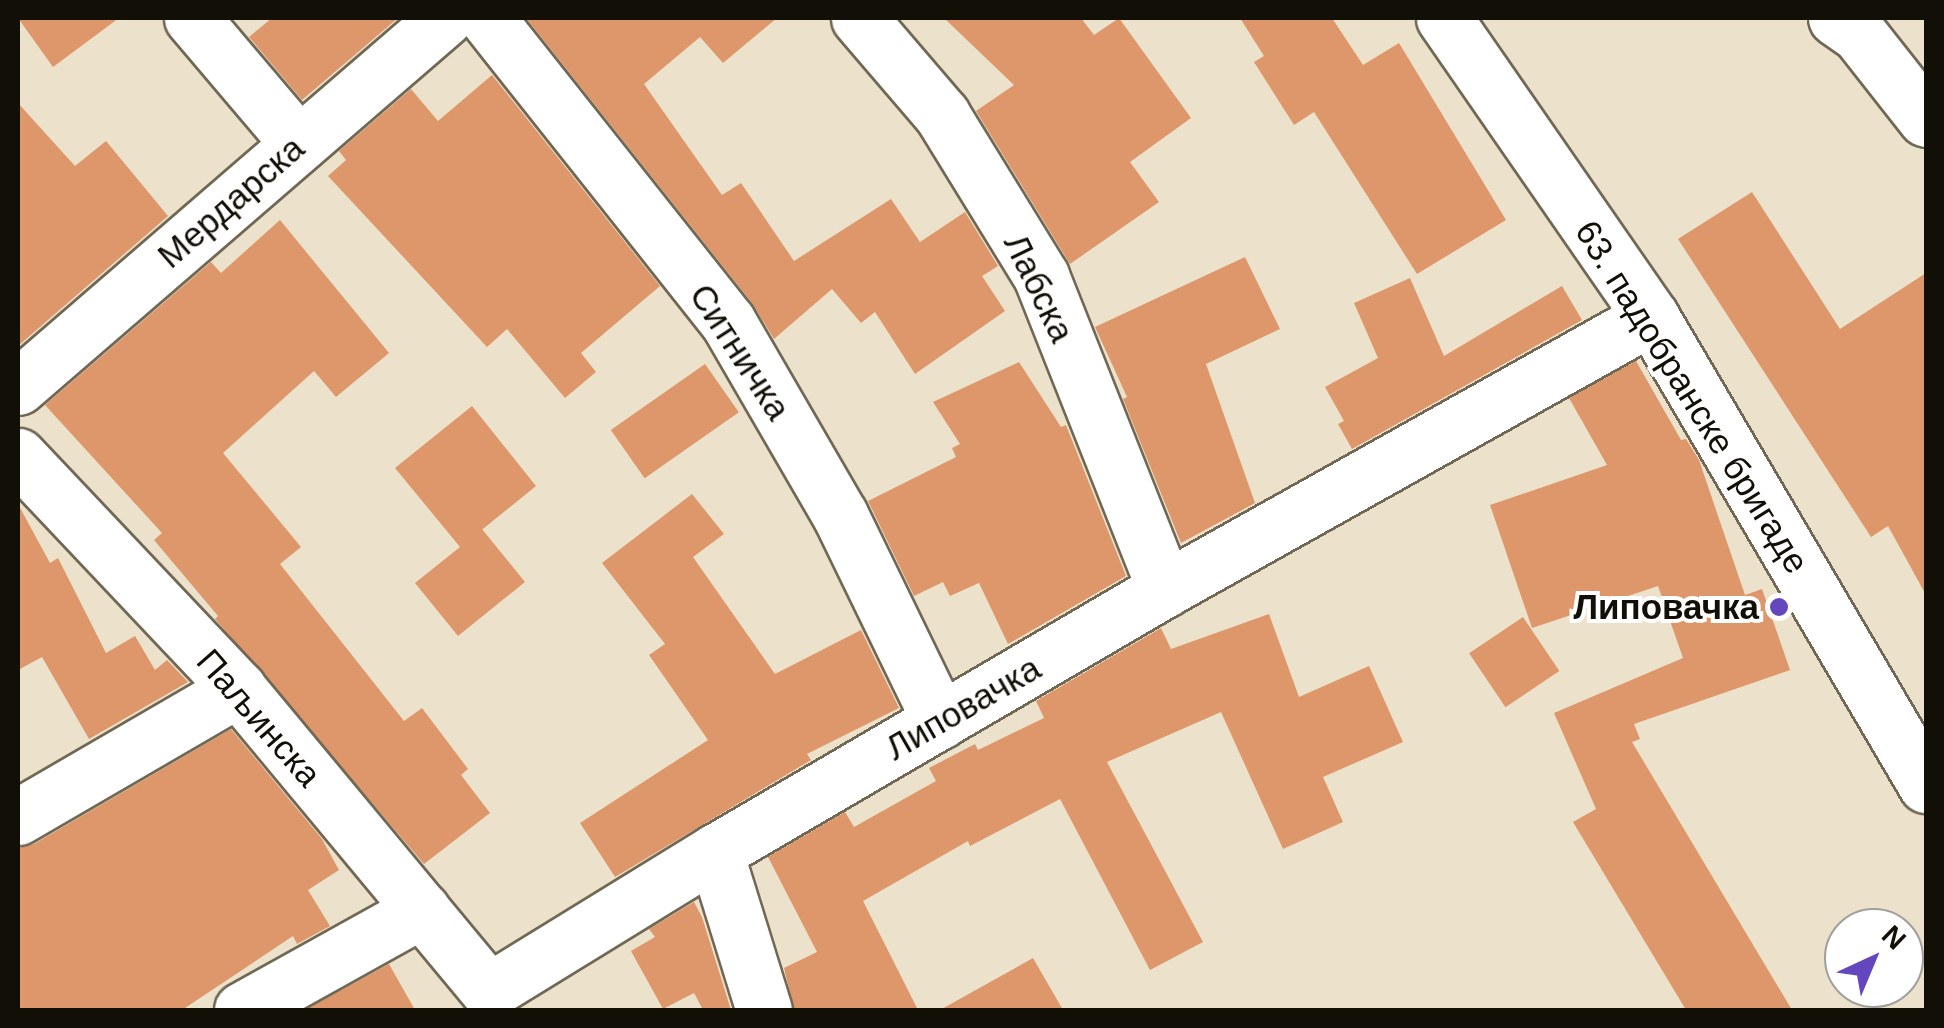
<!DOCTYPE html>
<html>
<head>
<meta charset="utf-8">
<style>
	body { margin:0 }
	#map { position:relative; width:1944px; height:1028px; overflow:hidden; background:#ece2cc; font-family:Arial,sans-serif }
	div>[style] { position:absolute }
	.building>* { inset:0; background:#dd976a; transform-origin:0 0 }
	.roads { filter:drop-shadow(2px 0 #706854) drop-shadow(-2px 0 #706854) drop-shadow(0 2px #706854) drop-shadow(0 -2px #706854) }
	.minor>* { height:55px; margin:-27.5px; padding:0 27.5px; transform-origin:27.5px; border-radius:27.5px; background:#fff }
	.dots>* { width:28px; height:28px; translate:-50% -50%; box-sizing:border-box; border:5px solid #fff; border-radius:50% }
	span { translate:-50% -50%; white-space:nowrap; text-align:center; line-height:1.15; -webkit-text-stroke:8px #fff; paint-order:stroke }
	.street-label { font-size:35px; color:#120f07 }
	.poi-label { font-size:35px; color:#120f07; font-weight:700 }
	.right { translate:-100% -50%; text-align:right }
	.frame { position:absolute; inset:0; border:20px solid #120f07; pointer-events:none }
	.north { position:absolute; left:1824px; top:908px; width:100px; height:100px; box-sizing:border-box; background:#fff; border:2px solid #a09f9c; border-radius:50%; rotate:44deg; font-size:28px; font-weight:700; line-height:40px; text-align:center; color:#120f07 }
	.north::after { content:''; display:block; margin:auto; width:35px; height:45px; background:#6446bf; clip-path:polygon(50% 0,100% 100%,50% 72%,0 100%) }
</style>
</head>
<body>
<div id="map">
	<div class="building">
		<i style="clip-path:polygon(18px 18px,119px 18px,53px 67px)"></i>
		<i style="clip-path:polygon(272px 18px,398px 18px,302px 100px,249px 37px)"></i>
		<i style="clip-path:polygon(526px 18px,777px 18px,723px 63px,700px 37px,644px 84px,722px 195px,741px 183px,794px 261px,891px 199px,920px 242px,965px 212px,998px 266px,982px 276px,1005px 311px,915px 374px,875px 312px,861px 323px,832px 289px,774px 339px,752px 303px)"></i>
		<i style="clip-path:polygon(944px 18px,1081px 18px,1094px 35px,1119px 18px,1191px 118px,1130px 162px,1159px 202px,1070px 264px,976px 111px,1014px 85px)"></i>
		<i style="clip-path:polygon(1240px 18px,1332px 18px,1363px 65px,1399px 43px,1506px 220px,1417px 274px,1314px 112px,1294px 125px,1254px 62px,1264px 56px)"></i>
		<i style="clip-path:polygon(492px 75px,660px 286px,581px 353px,596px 372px,565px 398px,507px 329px,487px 347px,328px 176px,346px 160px,339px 151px,411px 89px,438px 121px)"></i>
		<i style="clip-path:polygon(18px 103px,75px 166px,106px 141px,168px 216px,18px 346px)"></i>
		<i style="clip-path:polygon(1752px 192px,1840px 329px,1926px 273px,1926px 595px,1888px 526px,1871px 537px,1678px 239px)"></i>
		<i style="clip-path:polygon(280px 220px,389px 353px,336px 397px,314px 371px,223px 453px,301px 547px,280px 564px,404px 721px,422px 708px,468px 769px,461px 775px,490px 813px,424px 864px,215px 619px,218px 616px,154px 540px,162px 533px,45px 405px,211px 262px,221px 273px)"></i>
		<i style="clip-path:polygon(1245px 257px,1280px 329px,1206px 364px,1255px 503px,1181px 543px,1123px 399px,1127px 397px,1095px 327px)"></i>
		<i style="clip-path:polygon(1410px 278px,1444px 356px,1562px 286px,1582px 320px,1352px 449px,1338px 424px,1344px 421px,1325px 387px,1378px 358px,1354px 303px)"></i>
		<i style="clip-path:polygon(1636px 361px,1681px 440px,1686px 439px,1699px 460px,1745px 595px,1762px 589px,1790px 670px,1634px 724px,1640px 739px,1632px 742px,1792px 1010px,1686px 1010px,1573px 822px,1596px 809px,1554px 713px,1683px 658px,1658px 586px,1532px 628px,1490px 505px,1607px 465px,1569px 398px)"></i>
		<i style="clip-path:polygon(1019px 362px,1061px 427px,1066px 425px,1126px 576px,1008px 644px,979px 583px,950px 596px,943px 582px,914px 596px,868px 501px,956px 457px,952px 448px,960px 444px,933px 402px)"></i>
		<i style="left:705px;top:364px;width:59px;height:115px;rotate:55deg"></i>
		<i style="clip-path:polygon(472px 406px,536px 486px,468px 541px,482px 529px,525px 582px,458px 636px,415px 583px,460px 547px,395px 468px)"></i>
		<i style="clip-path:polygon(692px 494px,724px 534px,693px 557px,775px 674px,861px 630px,899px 708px,807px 754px,811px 760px,615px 877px,580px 823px,708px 740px,649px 655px,665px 644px,602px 563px)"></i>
		<i style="clip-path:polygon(18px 504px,50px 563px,58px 558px,106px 653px,135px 636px,155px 670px,167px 660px,188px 682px,89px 739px,42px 657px,18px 670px)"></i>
		<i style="clip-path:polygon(1269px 614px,1299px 697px,1369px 666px,1403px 742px,1323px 777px,1343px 822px,1283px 849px,1221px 712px,1107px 762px,1203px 942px,1150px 970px,1060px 799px,970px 846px,968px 841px,863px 901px,918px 1010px,794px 1010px,784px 968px,817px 952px,768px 857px,845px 812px,854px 827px,936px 781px,929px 768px,975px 744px,978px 750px,1044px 718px,1036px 701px,1161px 628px,1171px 649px)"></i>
		<i style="left:1523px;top:617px;width:65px;height:65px;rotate:56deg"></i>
		<i style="clip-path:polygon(231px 729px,322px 839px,339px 870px,308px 890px,330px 926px,297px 944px,293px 936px,182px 1010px,18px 1010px,18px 848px,34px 844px)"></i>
		<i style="clip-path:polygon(694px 902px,702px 917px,731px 1010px,697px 1010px,702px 1008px,694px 993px,663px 1009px,631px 951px,655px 937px,649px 929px)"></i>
		<i style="clip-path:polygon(1033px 958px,1063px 1010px,940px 1010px)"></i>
		<i style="clip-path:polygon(389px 964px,415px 1010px,305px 1010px)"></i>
	</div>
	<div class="roads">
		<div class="minor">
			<i style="left:192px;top:18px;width:165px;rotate:49.7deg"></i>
			<i style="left:487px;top:18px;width:388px;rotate:51.6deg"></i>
			<i style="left:728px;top:322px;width:223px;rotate:59.9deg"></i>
			<i style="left:840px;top:515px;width:229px;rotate:64.1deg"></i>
			<i style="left:859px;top:18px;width:128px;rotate:49.4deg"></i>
			<i style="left:942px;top:115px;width:189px;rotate:58.4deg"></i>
			<i style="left:1041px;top:276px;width:337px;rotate:68.4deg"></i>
			<i style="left:1444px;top:18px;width:364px;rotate:55.3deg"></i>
			<i style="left:1651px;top:317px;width:543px;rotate:59.56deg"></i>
			<i style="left:1836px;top:18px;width:28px;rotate:35deg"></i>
			<i style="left:1859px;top:34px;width:108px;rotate:51.8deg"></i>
			<i style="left:18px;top:387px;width:564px;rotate:-40.83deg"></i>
			<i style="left:18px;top:456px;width:320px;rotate:46.6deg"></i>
			<i style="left:238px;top:689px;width:393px;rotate:50.3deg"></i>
			<i style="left:489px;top:991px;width:265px;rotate:-31.6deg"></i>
			<i style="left:715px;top:852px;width:521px;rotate:-30.3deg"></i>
			<i style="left:1165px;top:589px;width:557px;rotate:-29.23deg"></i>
			<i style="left:18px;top:817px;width:255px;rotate:-30.2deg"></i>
			<i style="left:715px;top:852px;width:165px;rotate:72.8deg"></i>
			<i style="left:242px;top:1010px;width:206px;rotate:-29.1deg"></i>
		</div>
	</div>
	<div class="dots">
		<i style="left:1779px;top:607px;background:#6446bf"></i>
	</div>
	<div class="street-label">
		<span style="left:231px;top:202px;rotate:-41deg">Мердарска</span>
		<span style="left:1039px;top:288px;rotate:64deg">Лабска</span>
		<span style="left:740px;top:352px;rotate:57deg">Ситничка</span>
		<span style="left:1692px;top:397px;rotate:58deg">63. падобранске бригаде</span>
		<span style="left:963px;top:708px;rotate:-30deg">Липовачка</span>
		<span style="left:259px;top:718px;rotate:49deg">Паљинска</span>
	</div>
	<div class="poi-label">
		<span class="right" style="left:1759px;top:607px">Липовачка</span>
	</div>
	<div class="frame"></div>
	<div class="north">N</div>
</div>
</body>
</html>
